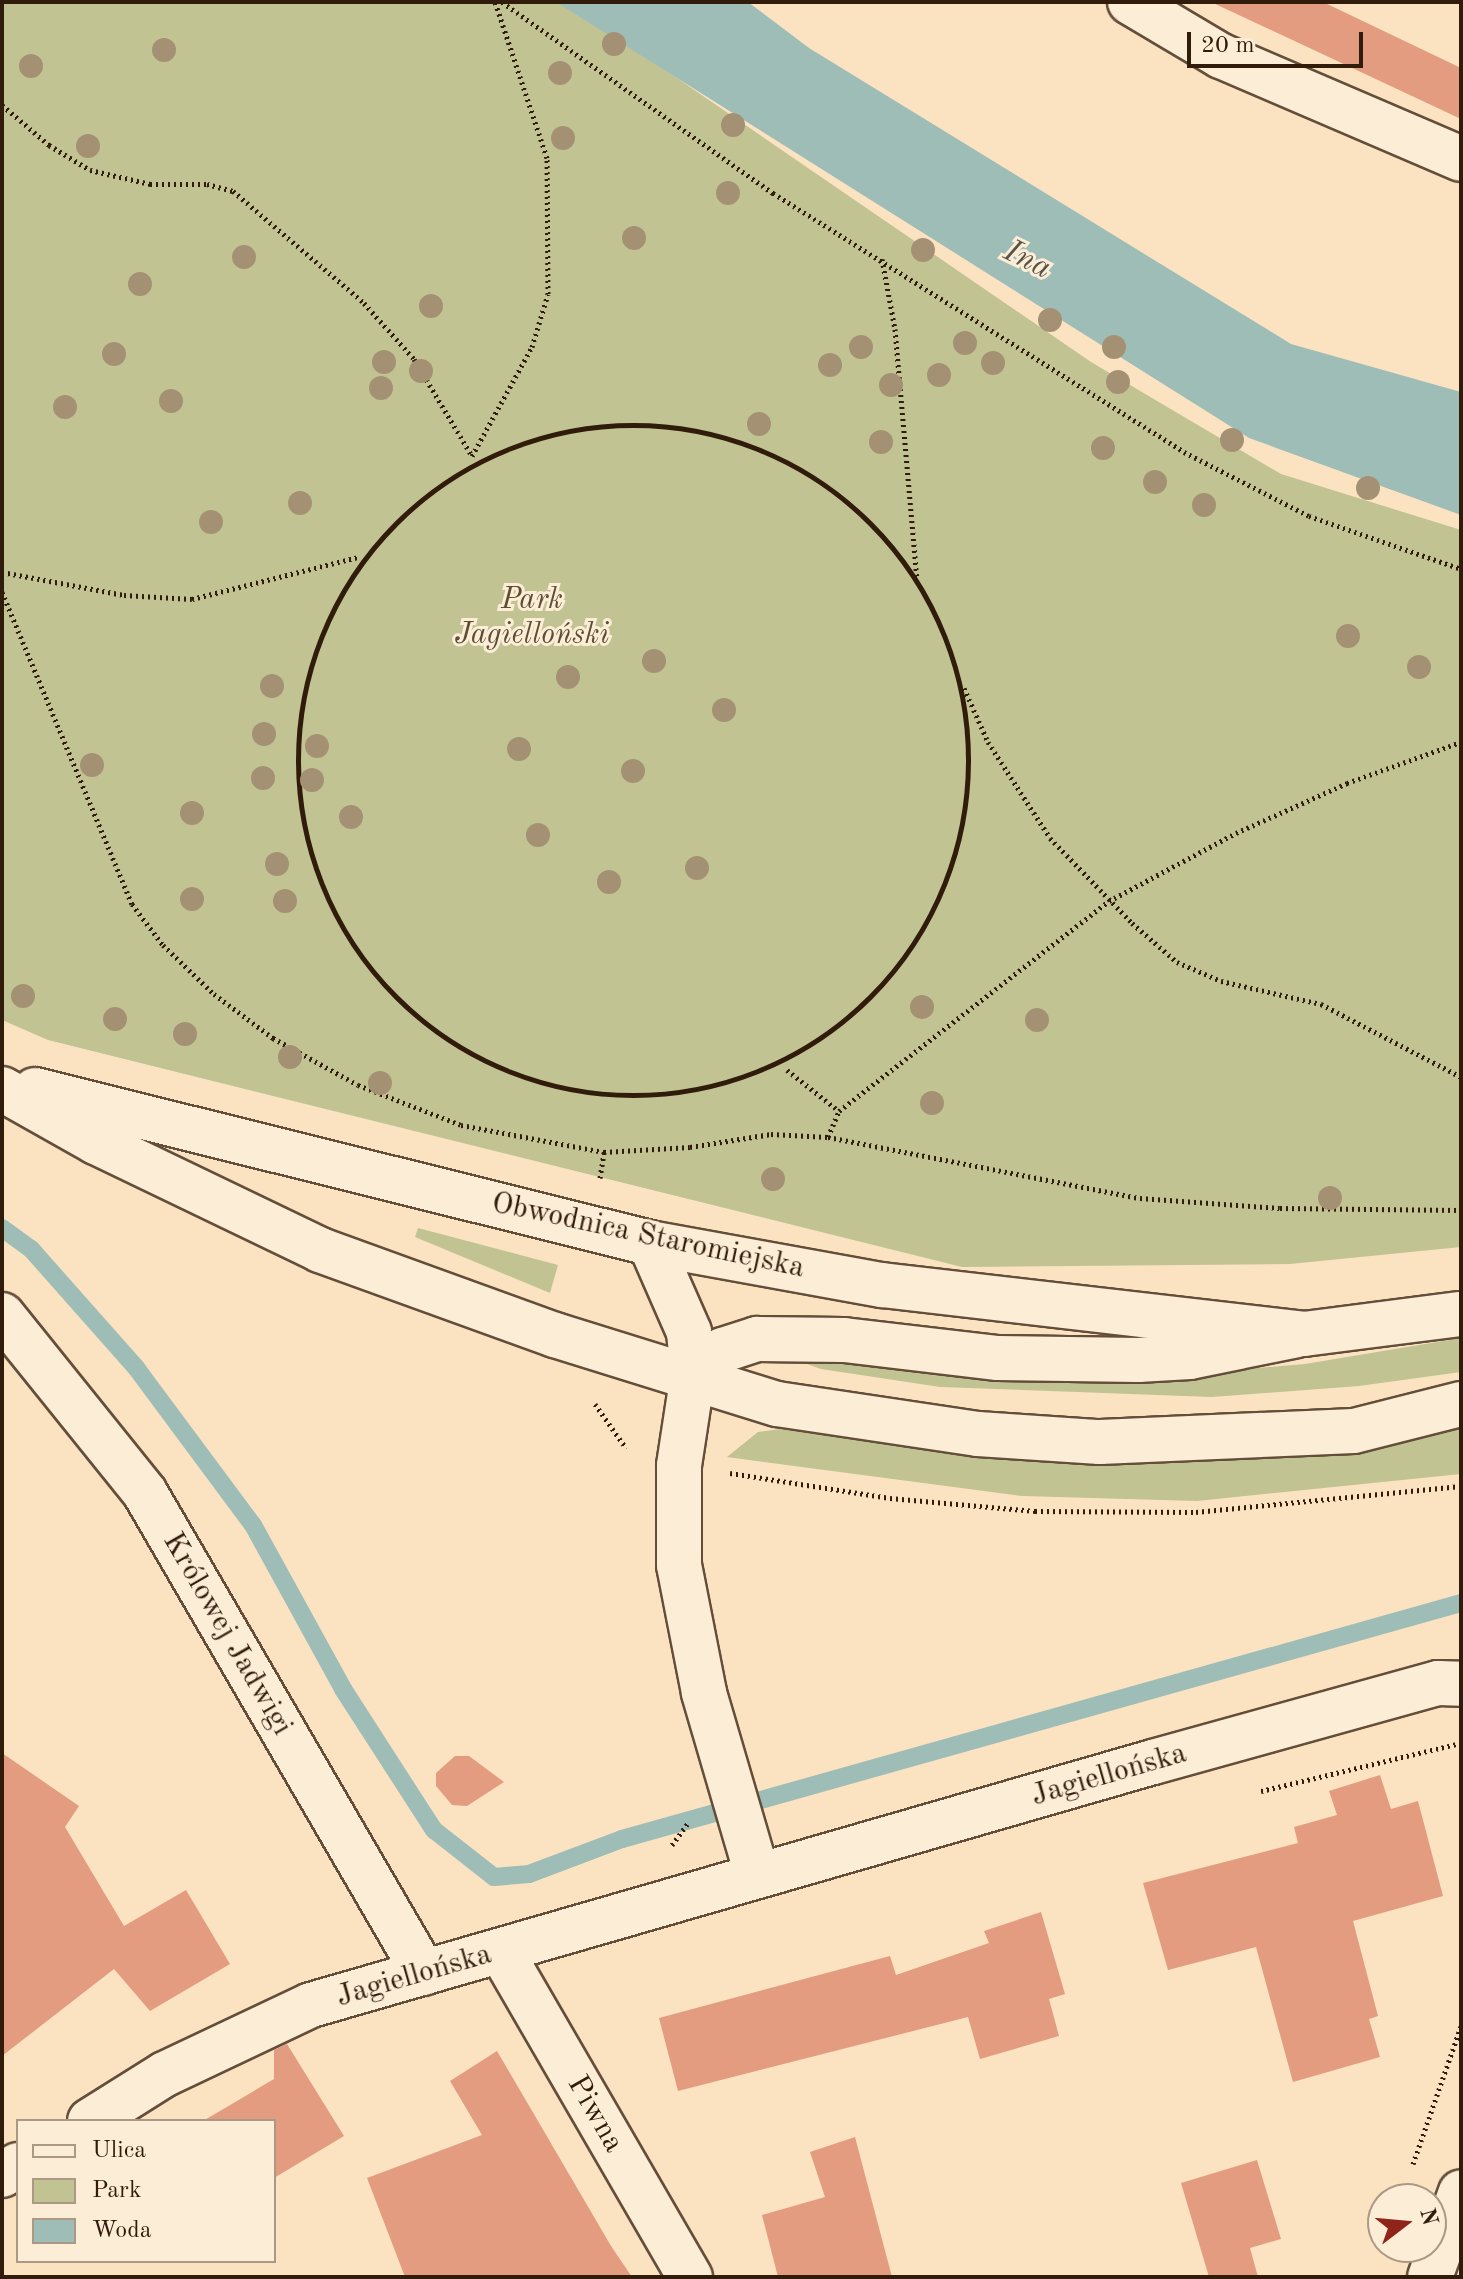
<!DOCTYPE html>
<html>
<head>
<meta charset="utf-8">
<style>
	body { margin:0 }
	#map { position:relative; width:1463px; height:2279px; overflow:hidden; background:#fbe3c2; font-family:"Old Standard TT",serif }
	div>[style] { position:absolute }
	.green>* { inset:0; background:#c1c392 }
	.water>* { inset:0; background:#9fbdb7 }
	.stream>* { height:18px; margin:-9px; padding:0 9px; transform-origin:9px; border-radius:9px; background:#9fbdb7 }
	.building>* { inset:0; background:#e39c7f }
	.path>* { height:5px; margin-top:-2.5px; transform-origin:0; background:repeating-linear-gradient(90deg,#311c0c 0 2px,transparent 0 6px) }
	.path>.ring { margin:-2.5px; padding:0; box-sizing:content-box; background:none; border:5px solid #311c0c; border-radius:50% }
	.roads { filter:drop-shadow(2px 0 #644e3a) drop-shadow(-2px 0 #644e3a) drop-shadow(0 2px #644e3a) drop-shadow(0 -2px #644e3a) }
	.minor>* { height:44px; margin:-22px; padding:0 22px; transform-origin:22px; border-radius:22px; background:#fcedd7 }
	.secondary>* { height:44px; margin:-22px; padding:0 22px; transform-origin:22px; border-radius:22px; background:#fcedd7 }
	.trees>* { width:24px; height:24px; margin:-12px; border-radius:50%; background:#a49174 }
	span { translate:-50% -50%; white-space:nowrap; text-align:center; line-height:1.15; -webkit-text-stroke:6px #fcedd7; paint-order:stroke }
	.park-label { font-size:30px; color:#5c4e34; font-style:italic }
	.street-label { font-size:30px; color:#311c0c }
	.water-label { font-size:32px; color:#585448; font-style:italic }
	.frame { position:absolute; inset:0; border:4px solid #311c0c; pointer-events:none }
	.legend { position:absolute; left:16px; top:2119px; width:260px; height:144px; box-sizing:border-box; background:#fcedd7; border:2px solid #ab9986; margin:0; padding:10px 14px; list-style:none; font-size:24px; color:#311c0c }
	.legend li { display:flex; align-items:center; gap:16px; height:40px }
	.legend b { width:40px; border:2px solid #ab9986 }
	.north { position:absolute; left:1367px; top:2183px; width:80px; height:80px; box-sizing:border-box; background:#fcedd7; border:2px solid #ab9986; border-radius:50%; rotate:74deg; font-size:22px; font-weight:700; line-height:32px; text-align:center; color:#311c0c }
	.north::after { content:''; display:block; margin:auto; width:28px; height:36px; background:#8f2418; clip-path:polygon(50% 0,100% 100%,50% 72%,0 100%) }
	.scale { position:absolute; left:1187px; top:32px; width:176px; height:36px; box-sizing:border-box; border:4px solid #311c0c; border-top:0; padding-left:10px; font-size:24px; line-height:28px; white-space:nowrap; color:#311c0c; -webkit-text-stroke:6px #fcedd7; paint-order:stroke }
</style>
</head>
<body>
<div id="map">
	<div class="green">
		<i style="clip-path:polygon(2px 2px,566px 2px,1091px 362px,1281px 474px,1461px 530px,1461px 1247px,1290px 1264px,962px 1267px,48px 1040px,2px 1020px)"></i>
		<i style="clip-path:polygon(418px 1228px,558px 1265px,550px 1293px,415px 1237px)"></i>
		<i style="clip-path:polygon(1461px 1338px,1461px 1372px,1359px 1386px,1212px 1397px,940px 1387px,821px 1369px,790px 1358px,1199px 1373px,1305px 1364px)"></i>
		<i style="clip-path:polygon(1461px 1420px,1461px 1474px,1197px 1501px,1022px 1496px,727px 1457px,758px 1432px,780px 1429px,952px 1452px)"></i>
	</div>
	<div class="water">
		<i style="clip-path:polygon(556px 2px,748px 2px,809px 48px,1291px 344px,1461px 392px,1461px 515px,1249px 438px)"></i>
	</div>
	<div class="stream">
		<i style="left:2px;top:1228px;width:36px;rotate:36deg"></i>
		<i style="left:31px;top:1249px;width:160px;rotate:48.5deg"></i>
		<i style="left:137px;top:1369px;width:194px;rotate:53.4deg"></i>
		<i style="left:253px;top:1525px;width:187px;rotate:61.2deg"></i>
		<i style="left:343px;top:1689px;width:168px;rotate:57.2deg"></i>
		<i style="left:434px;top:1830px;width:76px;rotate:38.1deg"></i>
		<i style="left:494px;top:1877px;width:35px;rotate:-5deg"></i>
		<i style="left:529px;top:1874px;width:99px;rotate:-20.6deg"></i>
		<i style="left:622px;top:1839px;width:872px;rotate:-15.71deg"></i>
	</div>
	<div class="building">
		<i style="clip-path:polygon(1211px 2px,1323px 2px,1461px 68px,1461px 119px)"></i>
		<i style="clip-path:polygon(2px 1753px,79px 1806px,65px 1827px,124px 1926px,186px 1890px,230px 1964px,150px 2011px,114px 1969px,2px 2056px)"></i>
		<i style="clip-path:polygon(455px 1756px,469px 1756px,504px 1782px,467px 1806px,452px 1805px,436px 1786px,436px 1773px)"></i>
		<i style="clip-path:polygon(1380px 1775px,1391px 1809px,1418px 1801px,1443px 1896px,1353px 1921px,1378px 2016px,1369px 2019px,1380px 2057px,1293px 2082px,1256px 1947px,1168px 1970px,1143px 1883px,1298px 1843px,1294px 1827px,1337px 1815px,1329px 1791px)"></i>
		<i style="clip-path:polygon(1041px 1912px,1065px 1994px,1049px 1999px,1059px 2036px,980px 2059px,968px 2017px,678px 2091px,659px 2018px,890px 1956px,896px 1975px,989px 1943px,984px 1931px)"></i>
		<i style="clip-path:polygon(287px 2044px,344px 2136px,274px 2178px,274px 2121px,203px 2121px,274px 2079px,274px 2050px)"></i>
		<i style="clip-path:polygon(497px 2051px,611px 2246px,632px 2277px,405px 2277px,367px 2178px,482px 2135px,450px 2081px)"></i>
		<i style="clip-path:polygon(855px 2137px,892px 2277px,778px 2277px,762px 2215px,825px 2197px,810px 2152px)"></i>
		<i style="clip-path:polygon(1257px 2160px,1281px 2239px,1250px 2248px,1258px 2277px,1209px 2277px,1181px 2183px)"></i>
	</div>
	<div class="path">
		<i style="left:502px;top:2px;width:332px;rotate:35.2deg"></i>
		<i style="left:773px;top:193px;width:486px;rotate:32.2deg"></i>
		<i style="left:1184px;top:452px;width:140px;rotate:27.1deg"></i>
		<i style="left:1309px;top:516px;width:161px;rotate:19.2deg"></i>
		<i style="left:2px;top:105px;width:62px;rotate:40.4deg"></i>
		<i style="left:49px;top:145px;width:48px;rotate:31.4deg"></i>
		<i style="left:90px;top:170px;width:62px;rotate:13.1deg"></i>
		<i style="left:150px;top:184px;width:57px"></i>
		<i style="left:207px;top:184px;width:27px;rotate:15deg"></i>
		<i style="left:233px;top:191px;width:172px;rotate:40.5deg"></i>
		<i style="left:364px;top:303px;width:75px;rotate:48.2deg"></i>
		<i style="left:414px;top:359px;width:113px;rotate:59.1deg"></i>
		<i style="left:472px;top:456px;width:124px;rotate:-61.2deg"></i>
		<i style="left:532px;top:347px;width:55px;rotate:-73.2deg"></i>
		<i style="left:548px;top:294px;width:136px;rotate:-90.4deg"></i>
		<i style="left:547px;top:158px;width:164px;rotate:-108.4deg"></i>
		<i style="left:882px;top:259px;width:71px;rotate:79.5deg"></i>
		<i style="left:895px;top:329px;width:251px;rotate:85deg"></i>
		<i class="ring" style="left:298px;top:425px;width:665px;height:665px"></i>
		<i style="left:2px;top:572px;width:124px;rotate:10.7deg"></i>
		<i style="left:124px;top:595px;width:68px;rotate:3.4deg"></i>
		<i style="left:192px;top:599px;width:171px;rotate:-14.2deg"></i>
		<i style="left:2px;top:592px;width:338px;rotate:67.4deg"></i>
		<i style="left:132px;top:904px;width:51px;rotate:52.9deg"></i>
		<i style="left:163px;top:945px;width:71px;rotate:43.9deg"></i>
		<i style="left:214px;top:994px;width:74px;rotate:36.7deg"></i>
		<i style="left:273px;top:1038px;width:97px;rotate:28.9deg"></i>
		<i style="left:358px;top:1085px;width:110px;rotate:21.2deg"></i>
		<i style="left:461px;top:1125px;width:146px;rotate:10.7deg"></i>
		<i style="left:604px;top:1152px;width:86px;rotate:-3.3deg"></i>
		<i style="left:690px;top:1147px;width:82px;rotate:-9.1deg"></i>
		<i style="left:771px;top:1134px;width:57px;rotate:3deg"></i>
		<i style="left:828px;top:1137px;width:318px;rotate:11.1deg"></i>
		<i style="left:1140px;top:1198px;width:140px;rotate:4.1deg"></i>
		<i style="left:1280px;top:1208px;width:181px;rotate:0.6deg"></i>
		<i style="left:964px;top:688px;width:59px;rotate:66deg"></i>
		<i style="left:988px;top:742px;width:114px;rotate:57.1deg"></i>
		<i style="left:1050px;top:838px;width:118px;rotate:46deg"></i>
		<i style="left:1132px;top:923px;width:60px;rotate:40.9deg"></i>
		<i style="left:1177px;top:962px;width:48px;rotate:23.4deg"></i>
		<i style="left:1221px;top:981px;width:103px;rotate:13deg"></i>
		<i style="left:1321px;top:1004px;width:158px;rotate:27.5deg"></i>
		<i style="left:787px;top:1070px;width:66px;rotate:38.3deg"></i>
		<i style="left:828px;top:1137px;width:28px;rotate:-67deg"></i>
		<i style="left:839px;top:1111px;width:342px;rotate:-37.9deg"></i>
		<i style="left:1109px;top:901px;width:144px;rotate:-28.2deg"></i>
		<i style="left:1236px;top:833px;width:122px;rotate:-24.2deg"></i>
		<i style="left:1347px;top:783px;width:121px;rotate:-19.8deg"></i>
		<i style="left:600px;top:1178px;width:26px;rotate:-81deg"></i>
		<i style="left:595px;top:1404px;width:54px;rotate:54.8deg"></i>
		<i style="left:730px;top:1473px;width:162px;rotate:8.9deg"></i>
		<i style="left:890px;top:1498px;width:146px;rotate:5.1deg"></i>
		<i style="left:1035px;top:1511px;width:161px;rotate:0.4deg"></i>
		<i style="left:1196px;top:1512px;width:266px;rotate:-5.6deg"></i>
		<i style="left:1261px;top:1791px;width:206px;rotate:-13.5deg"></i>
		<i style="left:672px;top:1845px;width:26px;rotate:-54deg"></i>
		<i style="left:1413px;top:2164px;width:146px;rotate:-70.8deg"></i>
	</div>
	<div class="roads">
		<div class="minor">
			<i style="left:1130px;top:2px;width:106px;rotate:30.7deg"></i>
			<i style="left:1221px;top:56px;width:261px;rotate:23.2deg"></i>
			<i style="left:650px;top:1243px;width:97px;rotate:66.3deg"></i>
			<i style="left:689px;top:1332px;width:42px;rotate:84.6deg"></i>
			<i style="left:693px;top:1374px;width:93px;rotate:98.7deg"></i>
			<i style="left:679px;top:1466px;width:99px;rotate:90deg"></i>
			<i style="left:679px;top:1565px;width:130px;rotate:78.9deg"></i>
			<i style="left:704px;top:1693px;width:189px;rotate:73.7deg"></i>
			<i style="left:2px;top:1315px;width:228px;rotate:51.2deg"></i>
			<i style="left:145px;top:1493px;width:555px;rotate:59.83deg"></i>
			<i style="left:693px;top:1374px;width:38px;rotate:-39deg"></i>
			<i style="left:723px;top:1350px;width:36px;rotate:-18deg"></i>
			<i style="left:757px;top:1339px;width:87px;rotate:0.7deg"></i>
			<i style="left:844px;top:1340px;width:155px;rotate:6.7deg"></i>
			<i style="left:998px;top:1358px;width:140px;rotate:0.8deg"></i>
			<i style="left:1138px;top:1360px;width:52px;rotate:-3.3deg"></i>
			<i style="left:1190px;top:1357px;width:109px;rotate:-11.6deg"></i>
			<i style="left:501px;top:1951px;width:377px;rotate:59.9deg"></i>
			<i style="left:90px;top:2121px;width:89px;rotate:-32.1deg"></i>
			<i style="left:165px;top:2074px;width:161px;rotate:-25.3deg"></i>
			<i style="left:311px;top:2005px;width:876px;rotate:-16.1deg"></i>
			<i style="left:1153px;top:1762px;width:296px;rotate:-15.5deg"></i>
			<i style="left:1438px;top:1683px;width:23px;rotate:2deg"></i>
			<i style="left:2px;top:2175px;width:19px;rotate:-32deg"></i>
			<i style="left:1430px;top:2277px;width:90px;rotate:-70deg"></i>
		</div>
		<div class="secondary">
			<i style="left:2px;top:1089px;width:108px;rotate:29.4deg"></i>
			<i style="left:96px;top:1142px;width:249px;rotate:25.7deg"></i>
			<i style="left:320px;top:1250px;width:250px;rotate:19.9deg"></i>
			<i style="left:555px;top:1335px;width:232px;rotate:17.3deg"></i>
			<i style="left:777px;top:1404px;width:203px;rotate:8.5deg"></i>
			<i style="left:978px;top:1434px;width:122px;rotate:3.8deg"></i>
			<i style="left:1100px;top:1442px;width:254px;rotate:-2.5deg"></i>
			<i style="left:1354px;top:1431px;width:110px;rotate:-14.2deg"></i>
			<i style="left:35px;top:1090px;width:634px;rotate:13.97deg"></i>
			<i style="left:650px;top:1243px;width:236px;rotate:10.3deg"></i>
			<i style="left:882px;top:1285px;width:425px;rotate:6.6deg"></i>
			<i style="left:1304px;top:1334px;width:158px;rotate:-7.3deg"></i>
		</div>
	</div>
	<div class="trees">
		<i style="left:614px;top:44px"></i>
		<i style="left:164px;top:50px"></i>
		<i style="left:31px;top:66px"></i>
		<i style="left:560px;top:73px"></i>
		<i style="left:733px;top:125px"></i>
		<i style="left:563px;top:138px"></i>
		<i style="left:88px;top:146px"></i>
		<i style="left:728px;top:193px"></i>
		<i style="left:634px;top:238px"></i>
		<i style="left:923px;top:250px"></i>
		<i style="left:244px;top:257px"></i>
		<i style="left:140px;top:284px"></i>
		<i style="left:431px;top:306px"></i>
		<i style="left:1050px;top:320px"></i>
		<i style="left:965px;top:343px"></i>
		<i style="left:861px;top:347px"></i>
		<i style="left:1114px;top:347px"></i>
		<i style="left:114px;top:354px"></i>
		<i style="left:384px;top:362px"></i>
		<i style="left:993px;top:363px"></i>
		<i style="left:830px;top:365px"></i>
		<i style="left:421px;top:371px"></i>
		<i style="left:939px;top:375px"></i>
		<i style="left:1118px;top:382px"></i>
		<i style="left:891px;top:385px"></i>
		<i style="left:381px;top:388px"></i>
		<i style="left:171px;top:401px"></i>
		<i style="left:65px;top:407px"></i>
		<i style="left:759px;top:424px"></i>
		<i style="left:1232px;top:440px"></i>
		<i style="left:881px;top:442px"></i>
		<i style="left:1103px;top:448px"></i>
		<i style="left:1155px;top:482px"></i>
		<i style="left:1368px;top:488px"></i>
		<i style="left:300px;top:503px"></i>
		<i style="left:1204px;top:505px"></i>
		<i style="left:211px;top:522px"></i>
		<i style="left:1348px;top:636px"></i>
		<i style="left:654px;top:661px"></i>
		<i style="left:1419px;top:667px"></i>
		<i style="left:568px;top:677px"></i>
		<i style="left:272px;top:686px"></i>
		<i style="left:724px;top:710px"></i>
		<i style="left:264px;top:734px"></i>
		<i style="left:317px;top:746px"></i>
		<i style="left:519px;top:749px"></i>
		<i style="left:92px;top:765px"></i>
		<i style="left:633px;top:771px"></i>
		<i style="left:263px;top:778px"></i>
		<i style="left:312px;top:780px"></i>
		<i style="left:192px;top:813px"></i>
		<i style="left:351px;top:817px"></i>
		<i style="left:538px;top:835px"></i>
		<i style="left:277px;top:864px"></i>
		<i style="left:697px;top:868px"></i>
		<i style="left:609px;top:882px"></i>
		<i style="left:192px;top:899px"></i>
		<i style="left:285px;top:901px"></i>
		<i style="left:23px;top:996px"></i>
		<i style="left:922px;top:1007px"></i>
		<i style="left:115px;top:1019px"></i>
		<i style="left:1037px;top:1020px"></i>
		<i style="left:185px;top:1034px"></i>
		<i style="left:290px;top:1057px"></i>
		<i style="left:380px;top:1083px"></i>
		<i style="left:932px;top:1103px"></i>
		<i style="left:773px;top:1179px"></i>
		<i style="left:1330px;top:1198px"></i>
	</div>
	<div class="park-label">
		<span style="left:532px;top:617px">Park<br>Jagielloński</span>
	</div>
	<div class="street-label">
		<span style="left:648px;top:1236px;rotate:12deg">Obwodnica Staromiejska</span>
		<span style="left:227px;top:1634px;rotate:60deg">Królowej Jadwigi</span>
		<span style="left:1109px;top:1775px;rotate:-16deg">Jagiellońska</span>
		<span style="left:414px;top:1976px;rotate:-16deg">Jagiellońska</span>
		<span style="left:595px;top:2114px;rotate:60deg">Piwna</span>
	</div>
	<div class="water-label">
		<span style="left:1027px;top:261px;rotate:26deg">Ina</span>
	</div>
	<div class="frame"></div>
	<ul class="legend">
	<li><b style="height:10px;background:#fcedd7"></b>Ulica</li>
	<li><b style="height:22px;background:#c1c392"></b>Park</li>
	<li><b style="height:22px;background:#9fbdb7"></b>Woda</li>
	</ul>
	<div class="north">N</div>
	<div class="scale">20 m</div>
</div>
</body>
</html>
